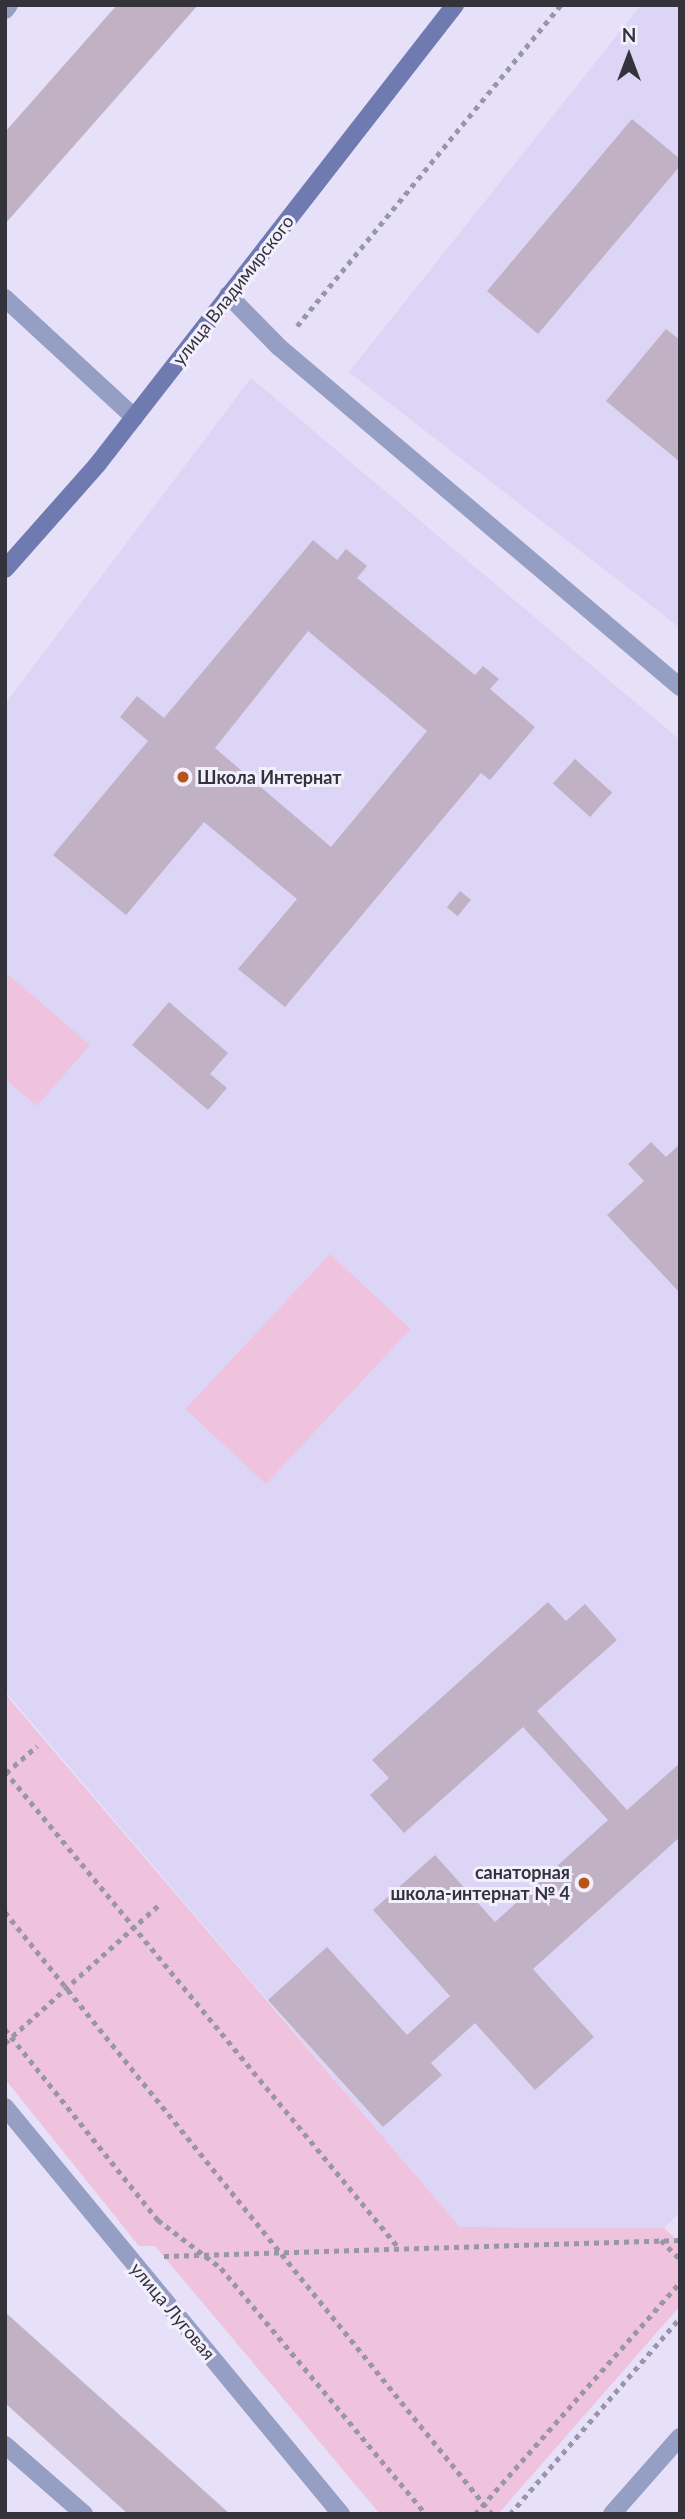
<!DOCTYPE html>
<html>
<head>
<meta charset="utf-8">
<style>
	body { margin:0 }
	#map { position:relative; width:685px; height:2519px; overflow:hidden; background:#e6e1f9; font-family:Lato,sans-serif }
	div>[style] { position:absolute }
	.built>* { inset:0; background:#ddd5f5 }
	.green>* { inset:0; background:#efc2de; transform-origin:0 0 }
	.building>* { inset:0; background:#c1b1c5; transform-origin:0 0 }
	.path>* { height:4.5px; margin-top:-2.25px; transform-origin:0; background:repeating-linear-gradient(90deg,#9996a7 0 5px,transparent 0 10px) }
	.lane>* { height:18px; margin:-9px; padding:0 9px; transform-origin:9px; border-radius:9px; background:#959ec3 }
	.street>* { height:18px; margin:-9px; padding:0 9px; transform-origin:9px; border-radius:9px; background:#959ec3 }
	.secondary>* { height:18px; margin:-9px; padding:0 9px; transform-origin:9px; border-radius:9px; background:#6f7ab1 }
	.dots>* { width:19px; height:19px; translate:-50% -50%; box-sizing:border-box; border:4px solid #f3f0fe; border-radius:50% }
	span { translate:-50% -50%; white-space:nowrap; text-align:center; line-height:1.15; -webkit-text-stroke:6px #f3f0fe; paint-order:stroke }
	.street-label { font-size:18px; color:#34323b }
	.poi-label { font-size:18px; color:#34323b; font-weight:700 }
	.left { translate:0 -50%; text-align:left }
	.right { translate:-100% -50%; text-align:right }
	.frame { position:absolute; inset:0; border:7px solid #34323b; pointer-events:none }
	.north { position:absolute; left:594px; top:21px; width:70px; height:70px; -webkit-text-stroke:5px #f3f0fe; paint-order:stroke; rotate:0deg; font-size:19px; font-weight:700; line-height:28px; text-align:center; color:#34323b }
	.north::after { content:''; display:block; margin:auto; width:24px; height:32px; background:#34323b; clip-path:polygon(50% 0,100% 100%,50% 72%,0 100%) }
</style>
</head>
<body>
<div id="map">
	<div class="built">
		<i style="clip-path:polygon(641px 5px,680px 5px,680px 628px,349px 372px)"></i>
		<i style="clip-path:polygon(251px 378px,680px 740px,680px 2212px,664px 2228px,460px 2227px,5px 1691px,5px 704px)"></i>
	</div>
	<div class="green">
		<i style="clip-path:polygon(5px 972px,90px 1045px,37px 1106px,5px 1079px)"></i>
		<i style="left:330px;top:1254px;width:110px;height:212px;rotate:43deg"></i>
		<i style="clip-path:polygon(5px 1694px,460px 2227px,664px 2228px,680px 2243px,680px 2306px,498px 2514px,380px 2514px,155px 2246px,139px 2246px,5px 2079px)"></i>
	</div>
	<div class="building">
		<i style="clip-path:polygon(117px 5px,198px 5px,5px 224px,5px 132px)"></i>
		<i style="clip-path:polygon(632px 119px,680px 159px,680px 166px,538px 334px,487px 291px)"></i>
		<i style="clip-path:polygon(666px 329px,680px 340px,680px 462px,606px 401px)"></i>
		<i style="clip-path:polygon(evenodd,313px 540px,337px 560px,346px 549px,367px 566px,357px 578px,475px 675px,483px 666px,499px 679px,490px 689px,535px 727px,490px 780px,481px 773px,285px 1007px,238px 969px,297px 899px,204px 822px,126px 915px,53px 855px,148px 741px,120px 717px,137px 696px,164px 718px,313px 540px,308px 631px,427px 731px,331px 847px,215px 748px,308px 631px)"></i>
		<i style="left:575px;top:759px;width:50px;height:33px;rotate:42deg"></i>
		<i style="left:460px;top:891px;width:14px;height:21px;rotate:39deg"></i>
		<i style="clip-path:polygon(169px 1002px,228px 1053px,210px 1074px,227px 1088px,208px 1110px,132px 1045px)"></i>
		<i style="clip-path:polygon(651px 1142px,666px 1157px,680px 1144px,680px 1293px,607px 1215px,644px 1181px,628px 1164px)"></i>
		<i style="clip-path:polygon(548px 1602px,566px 1621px,585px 1604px,617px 1640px,537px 1711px,627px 1810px,680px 1763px,680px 1837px,533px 1969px,594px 2037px,535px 2090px,475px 2023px,431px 2063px,442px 2075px,383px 2127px,268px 2000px,327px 1947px,407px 2035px,450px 1996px,373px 1910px,435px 1855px,495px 1922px,608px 1820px,523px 1727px,404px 1833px,370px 1795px,389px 1778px,372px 1760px)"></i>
		<i style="clip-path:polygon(5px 2312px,230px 2514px,128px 2514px,5px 2403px)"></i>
	</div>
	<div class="path">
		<i style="left:297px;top:326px;width:416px;rotate:-50.6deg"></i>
		<i style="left:5px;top:1771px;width:619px;rotate:50.44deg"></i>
		<i style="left:6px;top:1773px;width:41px;rotate:-41.1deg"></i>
		<i style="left:5px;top:1912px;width:774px;rotate:51.03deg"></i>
		<i style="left:5px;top:2029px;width:245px;rotate:51.3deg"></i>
		<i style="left:158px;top:2220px;width:79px;rotate:37.3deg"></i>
		<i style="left:221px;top:2268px;width:320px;rotate:50.2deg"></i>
		<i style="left:5px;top:2043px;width:210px;rotate:-41.9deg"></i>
		<i style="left:661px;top:2240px;width:27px;rotate:45deg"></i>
		<i style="left:164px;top:2256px;width:516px;rotate:-1.78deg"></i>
		<i style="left:475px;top:2514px;width:310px;rotate:-48.5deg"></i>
		<i style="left:510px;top:2514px;width:259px;rotate:-49.1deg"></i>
	</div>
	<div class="lane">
		<i style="left:5px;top:10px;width:6px;rotate:-51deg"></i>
		<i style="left:228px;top:295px;width:73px;rotate:45.6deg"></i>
		<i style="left:279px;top:347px;width:526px;rotate:40.29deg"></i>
		<i style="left:5px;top:298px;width:176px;rotate:42.7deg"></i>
		<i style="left:5px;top:2445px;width:105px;rotate:41.1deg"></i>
	</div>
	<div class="street">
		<i style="left:5px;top:2107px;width:528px;rotate:50.46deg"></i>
		<i style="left:612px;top:2514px;width:103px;rotate:-48.6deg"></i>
	</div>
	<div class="secondary">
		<i style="left:5px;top:569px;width:139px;rotate:-48.5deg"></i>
		<i style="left:97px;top:465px;width:583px;rotate:-52.11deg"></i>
	</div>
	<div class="dots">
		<i style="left:183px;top:777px;background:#b75518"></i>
		<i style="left:584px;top:1883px;background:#b75518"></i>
	</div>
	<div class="street-label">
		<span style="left:233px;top:290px;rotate:-52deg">улица Владимирского</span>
		<span style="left:173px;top:2311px;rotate:50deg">улица Луговая</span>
	</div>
	<div class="poi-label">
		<span class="left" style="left:197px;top:777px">Школа Интернат</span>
		<span class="right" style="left:570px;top:1883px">санаторная<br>школа-интернат № 4</span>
	</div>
	<div class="frame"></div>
	<div class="north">N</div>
</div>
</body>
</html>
